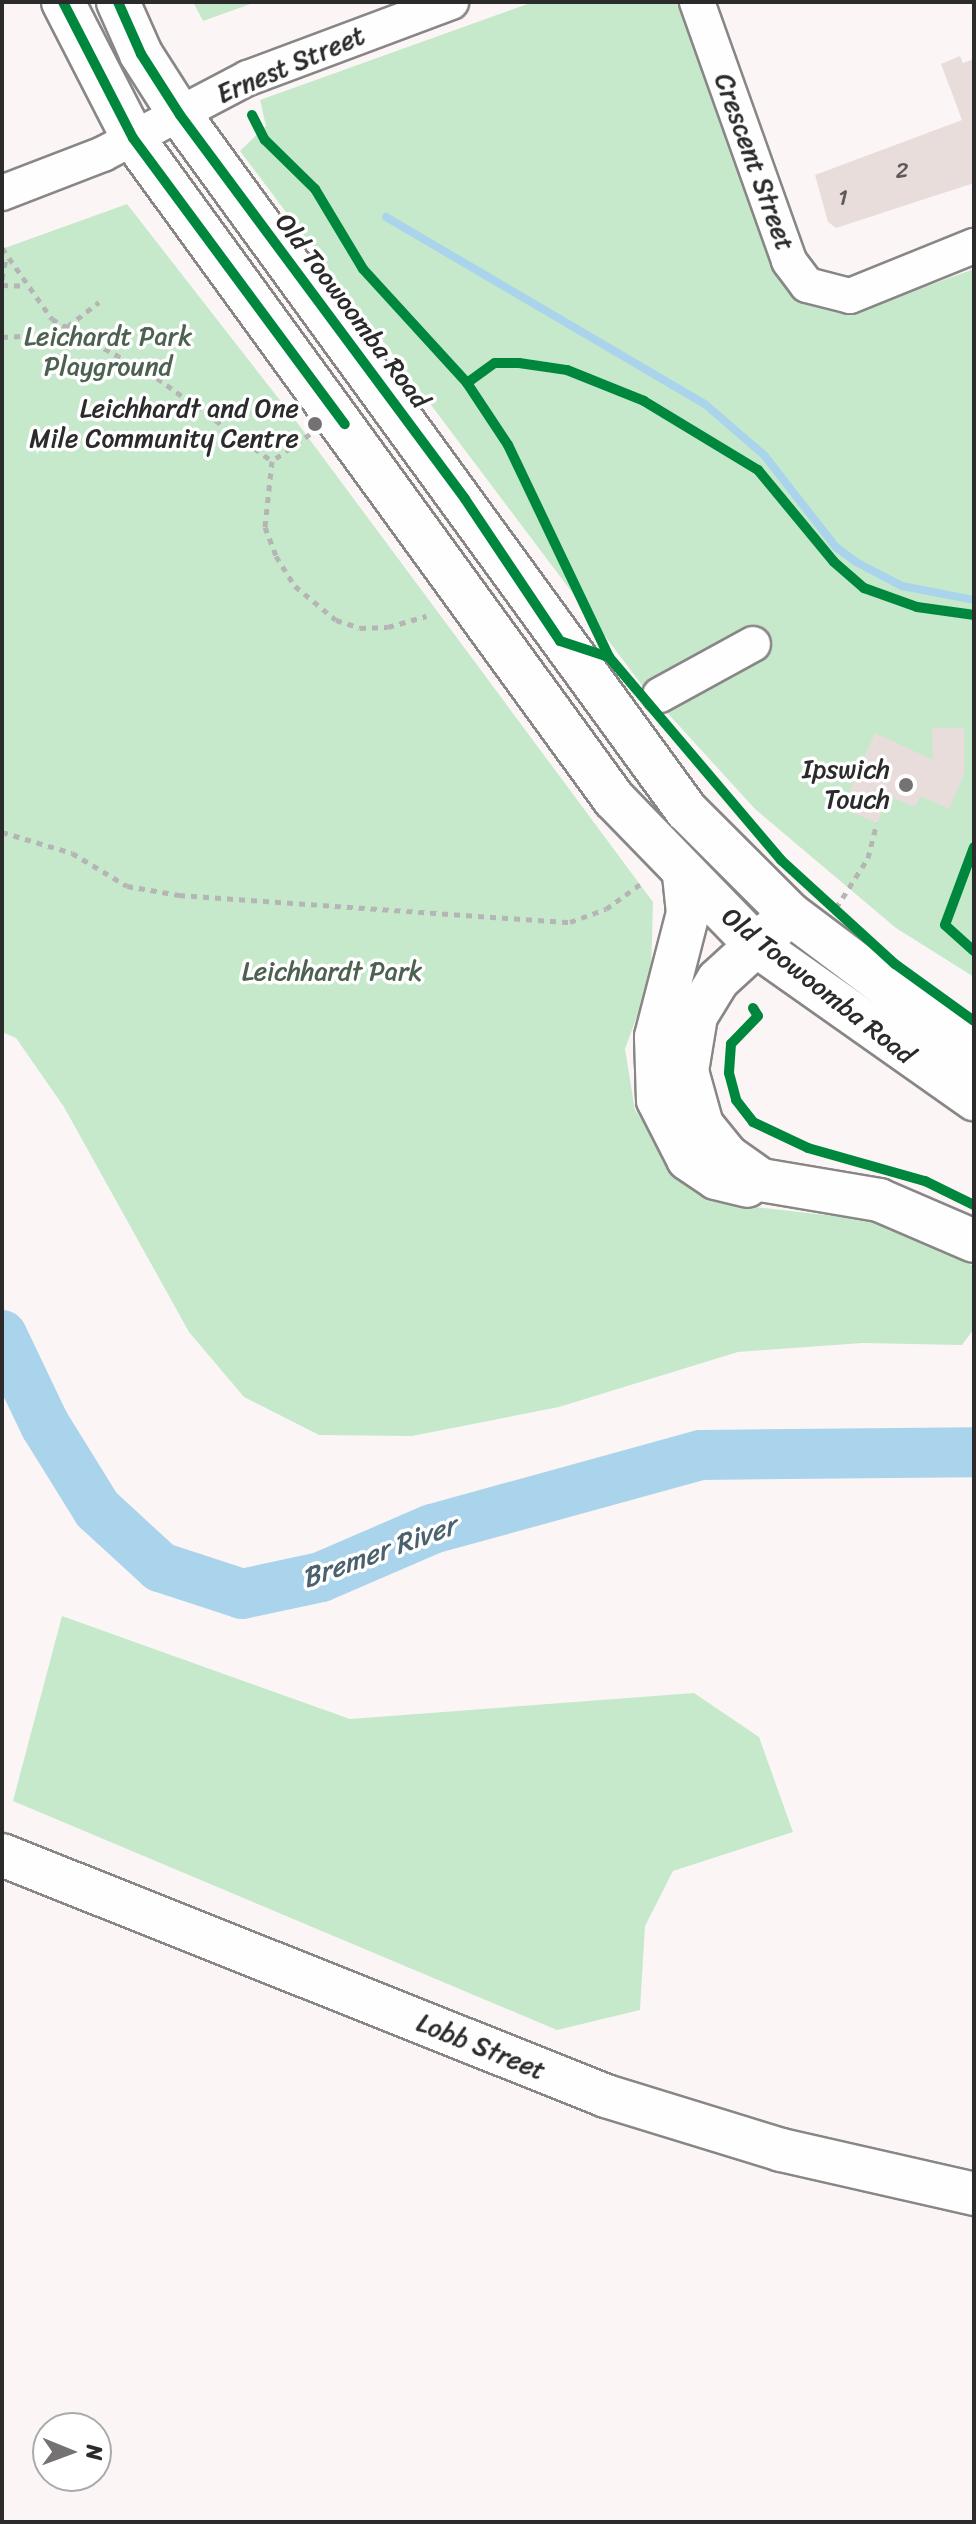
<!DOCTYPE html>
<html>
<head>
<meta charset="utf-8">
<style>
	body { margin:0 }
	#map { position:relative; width:976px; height:2524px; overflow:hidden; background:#fbf6f5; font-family:Sriracha,sans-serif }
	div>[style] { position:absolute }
	.green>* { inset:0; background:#c6e9cb }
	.stream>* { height:8px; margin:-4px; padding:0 4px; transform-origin:4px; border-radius:4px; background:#aad4ec }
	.river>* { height:50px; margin:-25px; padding:0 25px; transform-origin:25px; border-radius:25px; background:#aad4ec }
	.building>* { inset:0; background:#e8dddb }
	.path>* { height:5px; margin-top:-2.5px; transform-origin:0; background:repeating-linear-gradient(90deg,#b6b5b5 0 6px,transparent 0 12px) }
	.roads { filter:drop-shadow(2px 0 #898686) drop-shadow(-2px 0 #898686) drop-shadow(0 2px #898686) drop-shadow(0 -2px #898686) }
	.minor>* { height:34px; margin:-17px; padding:0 17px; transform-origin:17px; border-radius:17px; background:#fefefe }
	.major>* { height:42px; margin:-21px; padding:0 21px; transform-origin:21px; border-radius:21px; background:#fefefe }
	.cycleway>* { height:10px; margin:-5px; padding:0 5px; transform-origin:5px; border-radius:5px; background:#00873e }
	.dots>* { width:22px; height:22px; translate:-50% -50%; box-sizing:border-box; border:4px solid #fff; border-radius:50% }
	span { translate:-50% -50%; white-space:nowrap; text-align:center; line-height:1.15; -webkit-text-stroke:7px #fff; paint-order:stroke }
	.number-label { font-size:22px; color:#5c5959 }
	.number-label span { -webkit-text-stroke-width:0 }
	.street-label { font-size:26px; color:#2b2b2b }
	.park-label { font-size:26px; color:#4d6151 }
	.poi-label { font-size:26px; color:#2b2b2b }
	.right { translate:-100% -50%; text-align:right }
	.water-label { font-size:28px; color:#4b616d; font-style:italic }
	.frame { position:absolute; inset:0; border:4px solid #2b2b2b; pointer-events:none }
	.north { position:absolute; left:32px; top:2412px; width:80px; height:80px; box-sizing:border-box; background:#fff; border:2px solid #aaa; border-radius:50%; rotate:91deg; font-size:22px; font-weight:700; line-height:32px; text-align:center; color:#2b2b2b }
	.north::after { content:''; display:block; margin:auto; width:28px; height:36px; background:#747272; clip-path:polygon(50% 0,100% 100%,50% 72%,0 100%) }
</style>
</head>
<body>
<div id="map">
	<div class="green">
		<i style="clip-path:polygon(193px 2px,256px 2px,203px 21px)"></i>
		<i style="clip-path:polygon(533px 2px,687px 2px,785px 267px,845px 304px,877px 304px,974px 269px,974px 977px,896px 928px,755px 809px,641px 684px,240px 151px,266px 126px,260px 100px)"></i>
		<i style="clip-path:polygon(127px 204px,293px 417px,653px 902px,651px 978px,625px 1049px,635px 1110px,672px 1163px,702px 1191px,737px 1205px,886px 1222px,953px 1252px,974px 1267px,974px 1329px,962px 1345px,862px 1343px,738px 1352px,559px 1407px,412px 1436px,319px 1435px,244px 1397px,189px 1332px,64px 1107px,16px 1038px,2px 1032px,2px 249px)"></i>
		<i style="clip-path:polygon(62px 1616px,350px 1719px,694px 1693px,759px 1737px,793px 1832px,673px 1871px,645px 1926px,640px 2010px,557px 2030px,13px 1801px)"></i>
	</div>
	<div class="stream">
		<i style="left:386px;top:217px;width:371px;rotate:30.4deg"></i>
		<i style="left:706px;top:405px;width:77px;rotate:40.8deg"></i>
		<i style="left:764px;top:455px;width:117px;rotate:52deg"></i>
		<i style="left:836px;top:547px;width:25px;rotate:37deg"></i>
		<i style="left:856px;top:562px;width:52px;rotate:27.6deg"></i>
		<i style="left:902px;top:586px;width:73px;rotate:11deg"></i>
	</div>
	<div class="river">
		<i style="left:2px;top:1335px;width:100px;rotate:64.5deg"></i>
		<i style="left:45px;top:1425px;width:99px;rotate:58.2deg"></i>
		<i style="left:97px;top:1509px;width:86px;rotate:42.6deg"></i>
		<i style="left:160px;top:1567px;width:86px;rotate:18.2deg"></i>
		<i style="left:242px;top:1594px;width:81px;rotate:-12.1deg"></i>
		<i style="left:321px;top:1577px;width:121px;rotate:-23.4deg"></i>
		<i style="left:432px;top:1529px;width:279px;rotate:-15.4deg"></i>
		<i style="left:701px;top:1455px;width:273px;rotate:-0.6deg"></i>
	</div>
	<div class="building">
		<i style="clip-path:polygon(960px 56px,963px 63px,974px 59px,974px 183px,836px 228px,828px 222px,815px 175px,962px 120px,941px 64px)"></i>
		<i style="clip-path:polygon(932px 728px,964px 728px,964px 774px,949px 809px,920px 796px,915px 807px,889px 796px,877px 823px,842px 808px,875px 733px,933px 760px)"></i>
	</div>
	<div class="path">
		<i style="left:2px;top:248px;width:87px;rotate:54.8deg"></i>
		<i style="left:52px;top:319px;width:120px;rotate:29.3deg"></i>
		<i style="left:157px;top:378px;width:142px;rotate:35.8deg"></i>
		<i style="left:2px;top:279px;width:21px;rotate:-79deg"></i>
		<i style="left:2px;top:285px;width:23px;rotate:2deg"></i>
		<i style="left:2px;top:337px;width:56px;rotate:-3.1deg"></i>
		<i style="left:58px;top:334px;width:52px;rotate:-38deg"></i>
		<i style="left:310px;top:434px;width:47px;rotate:144.6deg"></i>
		<i style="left:272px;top:461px;width:66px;rotate:96.1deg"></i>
		<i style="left:265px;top:527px;width:31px;rotate:69deg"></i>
		<i style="left:276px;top:556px;width:36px;rotate:58deg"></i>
		<i style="left:295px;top:586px;width:53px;rotate:39.7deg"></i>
		<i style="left:336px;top:620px;width:25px;rotate:18deg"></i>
		<i style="left:360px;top:628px;width:28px;rotate:-2deg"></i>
		<i style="left:388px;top:627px;width:40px;rotate:-16deg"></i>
		<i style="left:2px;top:832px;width:73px;rotate:16.7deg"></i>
		<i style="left:72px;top:853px;width:64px;rotate:31deg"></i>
		<i style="left:127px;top:886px;width:53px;rotate:9.8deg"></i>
		<i style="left:179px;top:895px;width:392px;rotate:4deg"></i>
		<i style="left:570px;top:922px;width:38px;rotate:-20deg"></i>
		<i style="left:606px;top:909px;width:46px;rotate:-36.1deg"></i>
		<i style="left:836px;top:908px;width:59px;rotate:-57.4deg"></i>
		<i style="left:868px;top:858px;width:36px;rotate:-76deg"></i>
	</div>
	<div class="roads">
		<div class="minor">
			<i style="left:697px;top:2px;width:275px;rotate:70.4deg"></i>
			<i style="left:789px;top:261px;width:30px;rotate:53deg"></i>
			<i style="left:807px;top:285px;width:44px;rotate:14.3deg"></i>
			<i style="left:850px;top:296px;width:134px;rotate:-22deg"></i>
			<i style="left:2px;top:193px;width:108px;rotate:-21.1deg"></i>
			<i style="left:103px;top:154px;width:164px;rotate:-27.7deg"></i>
			<i style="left:248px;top:78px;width:217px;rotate:-20.5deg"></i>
			<i style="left:660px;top:695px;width:106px;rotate:-28.7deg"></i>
		</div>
		<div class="major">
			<i style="left:63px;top:2px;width:153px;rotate:62.8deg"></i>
			<i style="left:133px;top:138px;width:817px;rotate:53.96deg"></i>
			<i style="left:614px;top:799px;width:205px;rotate:45.8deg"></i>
			<i style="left:757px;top:946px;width:266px;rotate:35.2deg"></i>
			<i style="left:118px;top:2px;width:57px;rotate:66.1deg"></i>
			<i style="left:141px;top:54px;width:72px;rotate:57.4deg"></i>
			<i style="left:180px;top:115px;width:860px;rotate:53.94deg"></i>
			<i style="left:686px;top:810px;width:147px;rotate:45deg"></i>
			<i style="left:790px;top:914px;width:230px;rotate:36.9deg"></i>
			<i style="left:684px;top:875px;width:38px;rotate:84deg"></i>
			<i style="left:688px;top:913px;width:128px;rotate:104.5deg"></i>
			<i style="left:656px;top:1037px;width:63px;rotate:88.2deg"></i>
			<i style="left:658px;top:1100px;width:66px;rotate:63deg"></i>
			<i style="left:688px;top:1159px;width:34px;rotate:34deg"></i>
			<i style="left:716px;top:1178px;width:32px;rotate:14deg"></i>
			<i style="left:777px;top:926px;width:80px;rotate:137.5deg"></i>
			<i style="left:718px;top:980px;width:42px;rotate:121.4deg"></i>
			<i style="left:696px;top:1016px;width:56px;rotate:99.3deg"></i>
			<i style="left:687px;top:1071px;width:56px;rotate:74.5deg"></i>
			<i style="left:702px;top:1125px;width:40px;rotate:51deg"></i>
			<i style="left:727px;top:1156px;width:42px;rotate:35.2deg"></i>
			<i style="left:761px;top:1180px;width:120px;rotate:9.6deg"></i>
			<i style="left:879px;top:1200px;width:103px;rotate:23.3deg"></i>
			<i style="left:2px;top:1855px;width:650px;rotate:21.75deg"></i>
			<i style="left:606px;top:2096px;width:183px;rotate:17.1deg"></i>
			<i style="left:781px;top:2150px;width:198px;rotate:12.8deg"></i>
		</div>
	</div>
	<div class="cycleway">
		<i style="left:63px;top:2px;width:153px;rotate:62.8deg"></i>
		<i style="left:133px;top:138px;width:356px;rotate:53.5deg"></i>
		<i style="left:118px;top:2px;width:57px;rotate:66.1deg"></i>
		<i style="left:141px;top:54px;width:72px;rotate:57.4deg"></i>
		<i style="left:180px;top:115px;width:478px;rotate:53.4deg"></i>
		<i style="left:465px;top:499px;width:171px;rotate:56.2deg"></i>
		<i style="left:560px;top:641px;width:52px;rotate:18.1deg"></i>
		<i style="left:252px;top:115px;width:28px;rotate:63deg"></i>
		<i style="left:265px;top:140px;width:70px;rotate:44.4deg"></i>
		<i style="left:315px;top:189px;width:93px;rotate:59deg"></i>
		<i style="left:363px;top:269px;width:154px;rotate:47.6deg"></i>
		<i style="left:467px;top:383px;width:74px;rotate:56.5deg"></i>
		<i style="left:508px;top:445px;width:235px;rotate:64.5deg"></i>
		<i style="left:609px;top:657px;width:266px;rotate:49.7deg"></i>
		<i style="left:781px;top:860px;width:154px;rotate:42.4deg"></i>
		<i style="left:895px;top:964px;width:97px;rotate:35.8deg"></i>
		<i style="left:467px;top:383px;width:34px;rotate:-36deg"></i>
		<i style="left:495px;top:363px;width:24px"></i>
		<i style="left:519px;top:363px;width:49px;rotate:8.3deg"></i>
		<i style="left:567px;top:370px;width:83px;rotate:21.9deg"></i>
		<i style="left:644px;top:401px;width:133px;rotate:31.2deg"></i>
		<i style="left:758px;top:470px;width:119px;rotate:50.4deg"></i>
		<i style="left:834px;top:562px;width:40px;rotate:41deg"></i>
		<i style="left:864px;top:588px;width:56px;rotate:19.7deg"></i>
		<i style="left:917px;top:607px;width:58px;rotate:8deg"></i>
		<i style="left:974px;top:847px;width:83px;rotate:110.4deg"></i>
		<i style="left:945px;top:925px;width:39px;rotate:42deg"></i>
		<i style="left:753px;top:1008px;width:9px;rotate:58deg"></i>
		<i style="left:758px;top:1016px;width:39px;rotate:134deg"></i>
		<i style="left:731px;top:1044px;width:29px;rotate:94deg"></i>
		<i style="left:729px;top:1073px;width:28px;rotate:75deg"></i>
		<i style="left:736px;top:1100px;width:28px;rotate:52deg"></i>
		<i style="left:753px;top:1122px;width:61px;rotate:25.3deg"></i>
		<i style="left:808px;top:1148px;width:122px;rotate:15.8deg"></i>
		<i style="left:925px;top:1181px;width:55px;rotate:26.1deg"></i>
	</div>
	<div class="dots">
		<i style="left:315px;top:424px;background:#747272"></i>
		<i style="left:906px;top:785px;background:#747272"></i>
	</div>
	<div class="number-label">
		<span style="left:902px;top:171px">2</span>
		<span style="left:843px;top:198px">1</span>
	</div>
	<div class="street-label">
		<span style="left:291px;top:65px;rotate:-23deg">Ernest Street</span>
		<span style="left:754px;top:162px;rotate:70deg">Crescent Street</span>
		<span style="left:352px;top:311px;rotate:53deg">Old Toowoomba Road</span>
		<span style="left:818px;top:986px;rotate:38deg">Old Toowoomba Road</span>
		<span style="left:481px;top:2047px;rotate:22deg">Lobb Street</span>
	</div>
	<div class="park-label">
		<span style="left:108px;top:352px">Leichardt Park<br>Playground</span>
		<span style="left:332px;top:972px">Leichhardt Park</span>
	</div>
	<div class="poi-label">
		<span class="right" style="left:299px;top:424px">Leichhardt and One<br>Mile Community Centre</span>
		<span class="right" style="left:890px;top:785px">Ipswich<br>Touch</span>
	</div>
	<div class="water-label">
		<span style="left:379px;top:1552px;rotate:-20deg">Bremer River</span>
	</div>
	<div class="frame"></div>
	<div class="north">N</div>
</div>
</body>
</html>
